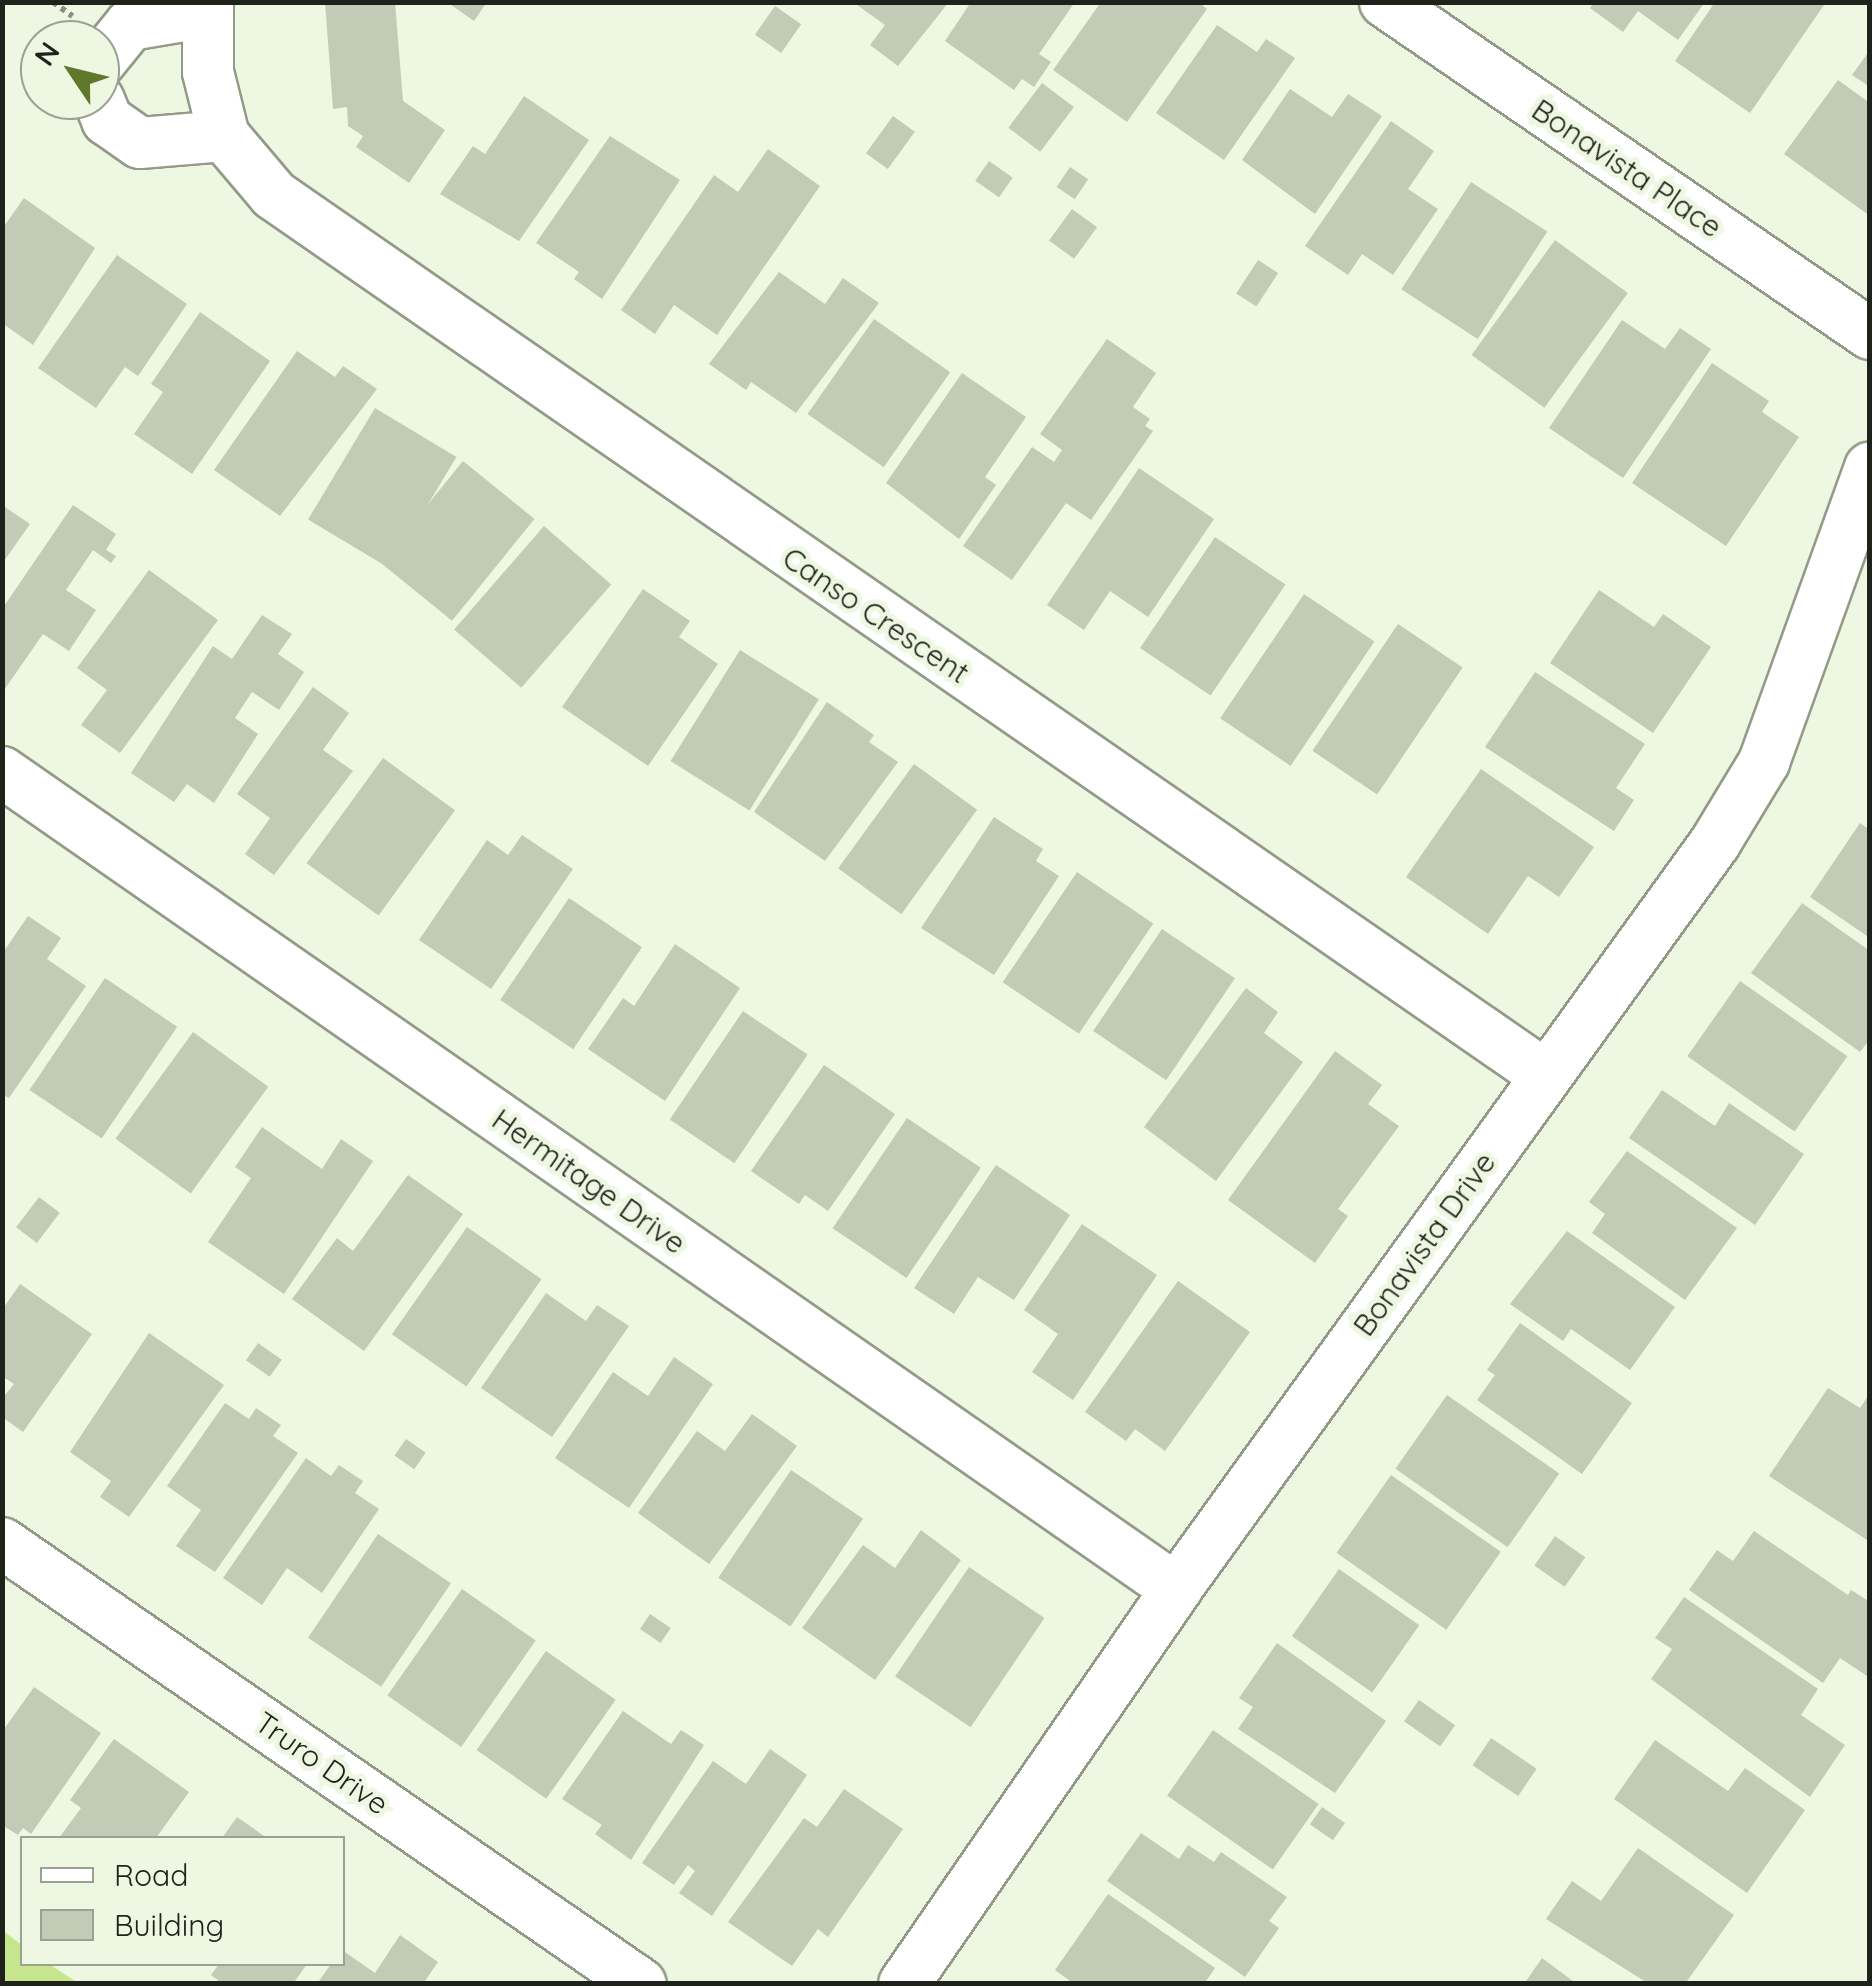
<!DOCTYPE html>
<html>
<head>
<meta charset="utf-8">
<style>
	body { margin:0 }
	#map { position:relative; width:1872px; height:1986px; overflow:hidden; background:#eef7e2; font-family:Quicksand,sans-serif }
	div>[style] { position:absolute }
	.green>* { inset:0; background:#c5e68d }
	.building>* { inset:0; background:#c2cbb6; transform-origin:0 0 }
	.path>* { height:6px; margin-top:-3px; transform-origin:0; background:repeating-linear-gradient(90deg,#898f81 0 5px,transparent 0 10px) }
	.roads { filter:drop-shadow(2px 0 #939b88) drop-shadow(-2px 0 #939b88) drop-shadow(0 2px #939b88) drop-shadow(0 -2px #939b88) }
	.minor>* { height:50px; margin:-25px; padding:0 25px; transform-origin:25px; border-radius:25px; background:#fff }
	span { translate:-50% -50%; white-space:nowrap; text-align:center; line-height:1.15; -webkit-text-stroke:10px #eef7e2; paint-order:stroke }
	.street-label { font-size:30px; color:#1f221b }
	.frame { position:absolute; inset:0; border:5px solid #1f221b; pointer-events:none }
	.legend { position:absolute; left:20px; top:1836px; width:325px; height:130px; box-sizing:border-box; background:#eef7e2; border:2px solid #9ba292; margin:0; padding:12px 18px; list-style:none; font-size:30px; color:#1f221b }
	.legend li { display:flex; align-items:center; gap:20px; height:50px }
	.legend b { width:50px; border:2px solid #9ba292 }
	.north { position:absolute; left:20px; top:20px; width:100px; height:100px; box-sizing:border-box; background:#eef7e2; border:2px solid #9ba292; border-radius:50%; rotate:305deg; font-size:28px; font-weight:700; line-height:40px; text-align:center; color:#1f221b }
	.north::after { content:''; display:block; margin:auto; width:35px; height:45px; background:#5f782b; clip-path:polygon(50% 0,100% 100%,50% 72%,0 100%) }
</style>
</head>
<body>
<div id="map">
	<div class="green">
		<i style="clip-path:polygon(3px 1931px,22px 1945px,22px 1964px,49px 1964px,78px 1983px,3px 1983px)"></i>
	</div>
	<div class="building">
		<i style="clip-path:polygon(325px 2px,395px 2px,403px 101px,445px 130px,409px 183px,356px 147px,363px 136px,348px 126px,347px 107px,333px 109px)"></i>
		<i style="clip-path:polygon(447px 2px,487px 2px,474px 21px)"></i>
		<i style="clip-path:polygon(853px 2px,949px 2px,898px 66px,870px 45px,885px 25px)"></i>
		<i style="clip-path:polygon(971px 2px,1075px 2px,1039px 54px,1051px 62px,1034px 87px,1022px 79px,1014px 90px,945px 41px)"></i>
		<i style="clip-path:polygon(1101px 2px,1198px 2px,1207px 9px,1127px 122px,1053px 70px)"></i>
		<i style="clip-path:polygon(1594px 2px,1705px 2px,1678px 40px,1638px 11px,1623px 32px,1590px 8px)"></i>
		<i style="clip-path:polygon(1715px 2px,1826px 2px,1750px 113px,1675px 61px)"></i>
		<i style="left:775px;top:6px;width:32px;height:35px;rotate:35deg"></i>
		<i style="clip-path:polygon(1217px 25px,1257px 52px,1266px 39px,1295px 58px,1224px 160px,1156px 113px)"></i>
		<i style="clip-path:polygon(1870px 50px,1870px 87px,1852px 75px)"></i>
		<i style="clip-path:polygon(1838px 80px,1870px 103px,1870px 216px,1784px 154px)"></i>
		<i style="left:1042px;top:83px;width:40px;height:56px;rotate:37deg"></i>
		<i style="clip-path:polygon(1290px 89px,1332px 117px,1348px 94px,1382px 116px,1315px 214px,1242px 160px)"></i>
		<i style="clip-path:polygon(524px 96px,589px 140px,519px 241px,440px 194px,473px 146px,485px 154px)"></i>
		<i style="left:893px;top:116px;width:27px;height:46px;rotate:36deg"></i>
		<i style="clip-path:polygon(1391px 121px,1434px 151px,1408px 189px,1438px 209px,1393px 275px,1362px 254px,1348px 275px,1305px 246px)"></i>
		<i style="clip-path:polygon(610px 136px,680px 180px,602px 299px,574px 279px,579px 272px,536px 243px)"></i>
		<i style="clip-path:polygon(768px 149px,820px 186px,717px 335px,674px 305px,655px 334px,621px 310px,714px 175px,738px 192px)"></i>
		<i style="left:989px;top:161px;width:29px;height:24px;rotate:35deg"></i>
		<i style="left:1070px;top:167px;width:22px;height:24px;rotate:34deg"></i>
		<i style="left:1471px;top:182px;width:91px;height:128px;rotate:33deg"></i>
		<i style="clip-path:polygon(24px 198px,95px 248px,33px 345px,2px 323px,2px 229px)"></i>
		<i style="left:1072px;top:209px;width:31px;height:39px;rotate:36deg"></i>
		<i style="left:1555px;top:240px;width:90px;height:142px;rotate:36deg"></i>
		<i style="clip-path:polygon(117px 255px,187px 304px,138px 376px,125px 367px,96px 408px,38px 368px)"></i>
		<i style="left:1258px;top:260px;width:24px;height:40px;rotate:33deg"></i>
		<i style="clip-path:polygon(779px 272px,825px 304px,843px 278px,879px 303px,796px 413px,751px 382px,746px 390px,709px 364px)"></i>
		<i style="clip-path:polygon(200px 312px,270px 361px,192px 474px,134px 434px,163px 392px,151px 384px)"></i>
		<i style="left:874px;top:319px;width:93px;height:116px;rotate:35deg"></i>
		<i style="clip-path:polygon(1622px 320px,1665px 349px,1680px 328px,1711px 349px,1623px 478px,1549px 428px)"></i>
		<i style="clip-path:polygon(1107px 339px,1156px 373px,1133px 407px,1150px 419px,1145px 426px,1153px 431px,1091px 520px,1066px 503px,1012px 580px,963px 546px,1032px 447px,1054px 462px,1062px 450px,1040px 434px)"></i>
		<i style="clip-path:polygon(297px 351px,335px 377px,343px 366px,377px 389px,280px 516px,214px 470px)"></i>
		<i style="clip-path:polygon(1712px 363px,1769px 401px,1762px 412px,1799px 437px,1726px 546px,1632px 483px)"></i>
		<i style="clip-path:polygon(962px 373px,1026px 417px,985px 477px,996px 485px,959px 539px,886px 483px)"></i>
		<i style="left:375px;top:408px;width:95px;height:130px;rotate:31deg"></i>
		<i style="left:463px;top:461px;width:92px;height:131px;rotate:39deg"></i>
		<i style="clip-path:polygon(1139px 468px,1214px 519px,1148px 617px,1110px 591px,1084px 630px,1047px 605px)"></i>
		<i style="clip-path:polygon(2px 505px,30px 524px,2px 564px)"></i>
		<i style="clip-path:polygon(73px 505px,116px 534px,106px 550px,116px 556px,111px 563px,93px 550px,66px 590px,96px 610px,69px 651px,43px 634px,2px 693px,2px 609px)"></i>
		<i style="left:544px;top:526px;width:89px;height:137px;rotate:41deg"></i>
		<i style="left:1215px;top:537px;width:85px;height:134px;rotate:34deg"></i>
		<i style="clip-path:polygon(149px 570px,218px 620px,120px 753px,81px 725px,107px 690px,77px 668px)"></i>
		<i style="clip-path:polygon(643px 589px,690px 621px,679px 637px,718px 664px,648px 766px,562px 707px)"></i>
		<i style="clip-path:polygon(1599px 590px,1654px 627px,1663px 614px,1711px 647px,1653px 733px,1550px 663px)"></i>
		<i style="left:1304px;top:594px;width:85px;height:150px;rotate:34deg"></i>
		<i style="clip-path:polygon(262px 615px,292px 634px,278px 654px,304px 672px,279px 710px,252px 692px,235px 718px,258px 734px,214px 803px,187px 784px,174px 802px,131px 773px,213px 646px,232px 659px)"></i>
		<i style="left:1398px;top:624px;width:78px;height:153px;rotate:34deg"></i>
		<i style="left:740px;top:650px;width:93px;height:131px;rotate:32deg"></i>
		<i style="clip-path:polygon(1535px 672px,1645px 744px,1616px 788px,1634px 800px,1614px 831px,1485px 747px)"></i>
		<i style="clip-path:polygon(313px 687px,349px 713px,323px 750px,353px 771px,274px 875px,245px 854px,270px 818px,237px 794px)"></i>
		<i style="clip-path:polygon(827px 702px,874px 735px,869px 742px,898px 762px,825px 861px,754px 812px)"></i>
		<i style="left:383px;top:758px;width:89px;height:130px;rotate:36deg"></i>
		<i style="left:914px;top:764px;width:78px;height:129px;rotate:36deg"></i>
		<i style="clip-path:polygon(1481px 769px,1594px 847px,1559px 897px,1528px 876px,1488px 934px,1406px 877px)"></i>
		<i style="clip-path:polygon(994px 817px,1043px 849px,1036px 861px,1059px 876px,994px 975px,921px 928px)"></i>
		<i style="clip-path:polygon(1860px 823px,1870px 830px,1870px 938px,1810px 897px)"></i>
		<i style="clip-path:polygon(522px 835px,573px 869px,491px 989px,419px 940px,487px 840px,508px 855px)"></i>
		<i style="left:1077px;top:872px;width:92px;height:133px;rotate:34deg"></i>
		<i style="left:569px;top:898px;width:88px;height:123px;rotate:34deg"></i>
		<i style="clip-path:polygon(1802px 903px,1870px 951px,1870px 1039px,1860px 1052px,1751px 973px)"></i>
		<i style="clip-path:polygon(28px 916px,61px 938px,47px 959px,86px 986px,9px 1098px,2px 1094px,2px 954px)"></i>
		<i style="left:1162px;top:929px;width:88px;height:123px;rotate:34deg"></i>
		<i style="clip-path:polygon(675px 944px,740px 988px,665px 1101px,588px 1049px,623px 998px,634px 1006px)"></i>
		<i style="left:105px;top:978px;width:87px;height:135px;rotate:34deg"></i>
		<i style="left:1740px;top:981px;width:131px;height:92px;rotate:35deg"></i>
		<i style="clip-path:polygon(1246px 988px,1278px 1012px,1264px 1033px,1303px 1062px,1216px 1181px,1144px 1127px)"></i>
		<i style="left:743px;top:1011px;width:78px;height:131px;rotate:34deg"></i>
		<i style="left:193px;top:1032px;width:93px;height:132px;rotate:36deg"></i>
		<i style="clip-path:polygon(1335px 1051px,1382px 1085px,1368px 1104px,1399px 1126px,1338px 1209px,1348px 1216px,1315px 1263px,1228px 1200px)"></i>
		<i style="clip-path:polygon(824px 1065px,895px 1114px,828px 1211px,805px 1195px,799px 1204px,751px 1171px)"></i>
		<i style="clip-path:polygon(1662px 1090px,1715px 1126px,1729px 1103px,1804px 1154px,1755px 1225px,1629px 1138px)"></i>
		<i style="left:907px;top:1118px;width:89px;height:133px;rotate:34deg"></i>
		<i style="clip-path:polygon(262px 1127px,322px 1169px,341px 1139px,373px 1161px,284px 1294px,208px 1242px,251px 1178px,235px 1167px)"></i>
		<i style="clip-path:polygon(1627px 1151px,1737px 1228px,1685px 1300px,1592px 1233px,1605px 1214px,1589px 1202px)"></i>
		<i style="clip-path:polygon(996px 1165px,1070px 1215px,1014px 1300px,978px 1277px,954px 1314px,914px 1288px)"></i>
		<i style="clip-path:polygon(408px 1175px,463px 1214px,364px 1351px,292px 1299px,337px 1238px,353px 1251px)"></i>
		<i style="left:39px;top:1197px;width:26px;height:38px;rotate:37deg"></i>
		<i style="clip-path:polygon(1082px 1224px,1157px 1275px,1073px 1400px,1032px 1372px,1058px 1334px,1024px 1310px)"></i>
		<i style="left:467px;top:1227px;width:91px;height:131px;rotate:35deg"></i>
		<i style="clip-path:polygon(1567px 1231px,1675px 1307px,1630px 1370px,1571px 1329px,1563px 1341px,1510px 1304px)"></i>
		<i style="clip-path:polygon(1178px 1281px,1250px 1332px,1165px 1451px,1135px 1429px,1126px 1441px,1085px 1412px)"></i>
		<i style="clip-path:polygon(20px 1284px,92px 1334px,23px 1432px,2px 1417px,2px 1399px,14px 1384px,2px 1376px,2px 1310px)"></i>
		<i style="clip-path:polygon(546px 1293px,586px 1321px,597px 1305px,629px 1326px,552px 1437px,481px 1388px)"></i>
		<i style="clip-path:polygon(1520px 1323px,1632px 1403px,1582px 1474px,1477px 1400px,1495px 1375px,1487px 1370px)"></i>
		<i style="clip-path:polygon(149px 1333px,224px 1385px,129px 1517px,100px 1497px,111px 1481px,70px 1452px)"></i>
		<i style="left:258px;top:1343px;width:29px;height:21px;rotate:35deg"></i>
		<i style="clip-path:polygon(674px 1357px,713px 1384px,629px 1508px,555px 1458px,613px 1372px,648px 1396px)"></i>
		<i style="clip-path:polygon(1828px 1388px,1860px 1408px,1870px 1393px,1870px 1542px,1769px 1476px)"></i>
		<i style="left:1447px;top:1395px;width:137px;height:90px;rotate:35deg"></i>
		<i style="clip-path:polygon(225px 1403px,249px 1419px,256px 1408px,281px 1425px,273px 1436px,298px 1453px,215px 1572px,176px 1546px,201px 1510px,167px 1486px)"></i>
		<i style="clip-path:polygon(752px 1414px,797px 1446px,709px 1564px,638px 1513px,697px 1431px,725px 1451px)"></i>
		<i style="left:406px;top:1439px;width:24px;height:20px;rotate:35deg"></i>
		<i style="clip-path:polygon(306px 1458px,331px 1476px,339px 1465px,363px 1481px,355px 1493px,379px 1509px,322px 1593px,287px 1568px,262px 1605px,223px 1578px)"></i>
		<i style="left:791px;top:1470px;width:87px;height:130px;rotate:34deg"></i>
		<i style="left:1391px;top:1475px;width:134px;height:95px;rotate:35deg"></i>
		<i style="clip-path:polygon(921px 1530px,961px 1560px,875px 1680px,802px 1628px,863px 1545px,895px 1568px)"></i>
		<i style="clip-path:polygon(1754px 1531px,1848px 1595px,1851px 1590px,1870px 1602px,1870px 1678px,1840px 1658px,1823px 1683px,1689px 1590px,1717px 1550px,1733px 1561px)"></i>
		<i style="left:378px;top:1534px;width:88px;height:125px;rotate:34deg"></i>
		<i style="left:1555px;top:1536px;width:37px;height:36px;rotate:35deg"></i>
		<i style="left:969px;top:1567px;width:91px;height:132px;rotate:34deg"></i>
		<i style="left:1339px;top:1569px;width:98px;height:82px;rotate:35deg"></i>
		<i style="left:462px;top:1589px;width:90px;height:130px;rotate:35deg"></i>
		<i style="clip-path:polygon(1684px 1597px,1818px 1689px,1801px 1715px,1845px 1745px,1810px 1797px,1651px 1679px,1672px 1649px,1655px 1638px)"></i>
		<i style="left:650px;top:1614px;width:25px;height:18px;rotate:34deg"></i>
		<i style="clip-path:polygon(1277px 1643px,1386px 1721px,1335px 1793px,1238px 1729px,1253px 1707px,1239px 1698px)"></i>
		<i style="left:546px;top:1651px;width:85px;height:121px;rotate:35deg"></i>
		<i style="clip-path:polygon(34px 1687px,101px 1733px,31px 1834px,23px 1828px,18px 1835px,2px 1825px,2px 1732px)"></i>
		<i style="left:1419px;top:1700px;width:44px;height:26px;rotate:35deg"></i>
		<i style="clip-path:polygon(623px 1711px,671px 1744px,681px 1730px,704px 1745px,631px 1860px,595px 1834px,602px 1825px,562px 1799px)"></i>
		<i style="left:1213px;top:1730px;width:129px;height:80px;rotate:35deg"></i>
		<i style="left:1491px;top:1738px;width:55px;height:33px;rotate:34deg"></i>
		<i style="clip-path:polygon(114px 1739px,189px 1792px,156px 1838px,59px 1838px,81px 1808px,70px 1800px)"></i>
		<i style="clip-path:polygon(1655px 1740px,1728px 1791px,1745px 1768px,1805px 1810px,1747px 1893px,1614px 1799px)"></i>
		<i style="clip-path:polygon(770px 1749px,807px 1775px,712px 1916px,679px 1893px,695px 1871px,688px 1865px,674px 1885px,642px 1863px,713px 1761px,746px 1784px)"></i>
		<i style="clip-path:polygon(844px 1789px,903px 1829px,828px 1937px,818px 1929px,792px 1966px,728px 1922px,804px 1818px,817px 1827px)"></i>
		<i style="left:1322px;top:1807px;width:28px;height:21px;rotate:35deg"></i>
		<i style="clip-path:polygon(237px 1817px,267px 1838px,222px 1838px)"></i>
		<i style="clip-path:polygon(1141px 1833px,1179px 1859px,1188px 1845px,1214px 1862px,1221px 1852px,1287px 1897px,1269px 1921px,1279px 1928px,1245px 1977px,1107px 1881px)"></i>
		<i style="clip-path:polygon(1638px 1848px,1734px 1915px,1685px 1984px,1649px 1984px,1546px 1919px,1572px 1881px,1601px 1901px)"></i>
		<i style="clip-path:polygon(1108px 1894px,1215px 1968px,1204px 1984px,1074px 1984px,1055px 1970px)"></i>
		<i style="clip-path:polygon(400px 1935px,438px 1962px,423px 1984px,317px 1984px,331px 1964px,342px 1964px,342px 1950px,375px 1973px)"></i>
		<i style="clip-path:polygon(1542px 1958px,1577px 1984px,1524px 1984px)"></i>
		<i style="clip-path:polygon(219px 1964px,307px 1964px,293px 1984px,223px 1984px,211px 1975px)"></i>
	</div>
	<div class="path">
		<i style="left:53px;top:2px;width:24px;rotate:36deg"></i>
	</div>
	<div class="roads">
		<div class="minor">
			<i style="left:208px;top:2px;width:70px;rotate:90deg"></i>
			<i style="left:208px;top:72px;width:66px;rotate:76deg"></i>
			<i style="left:224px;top:136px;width:77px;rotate:49.7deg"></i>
			<i style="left:274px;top:195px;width:1546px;rotate:34.7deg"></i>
			<i style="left:1385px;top:2px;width:588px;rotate:34.39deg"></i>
			<i style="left:100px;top:62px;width:48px;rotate:-51deg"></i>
			<i style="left:130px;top:25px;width:78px;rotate:-9.6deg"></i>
			<i style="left:99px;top:100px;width:22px;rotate:68deg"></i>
			<i style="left:107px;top:120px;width:40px;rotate:34.9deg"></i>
			<i style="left:140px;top:143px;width:84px;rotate:-4.8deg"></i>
			<i style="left:2px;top:772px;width:1430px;rotate:34.83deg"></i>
			<i style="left:2px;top:1543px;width:776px;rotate:34.61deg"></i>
			<i style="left:904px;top:1984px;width:480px;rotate:-55.4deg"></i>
			<i style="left:1176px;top:1589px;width:920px;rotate:-54.15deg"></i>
			<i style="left:1715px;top:843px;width:95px;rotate:-58.8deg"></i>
			<i style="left:1764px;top:762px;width:313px;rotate:-70.2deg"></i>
		</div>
	</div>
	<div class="street-label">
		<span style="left:1627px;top:168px;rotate:34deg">Bonavista Place</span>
		<span style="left:876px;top:615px;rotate:34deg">Canso Crescent</span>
		<span style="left:589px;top:1181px;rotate:35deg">Hermitage Drive</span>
		<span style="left:1424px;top:1244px;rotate:-54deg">Bonavista Drive</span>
		<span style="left:322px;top:1763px;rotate:35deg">Truro Drive</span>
	</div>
	<div class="frame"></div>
	<ul class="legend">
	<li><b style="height:12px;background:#fff"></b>Road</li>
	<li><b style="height:28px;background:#c2cbb6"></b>Building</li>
	</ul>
	<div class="north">N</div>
</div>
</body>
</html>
